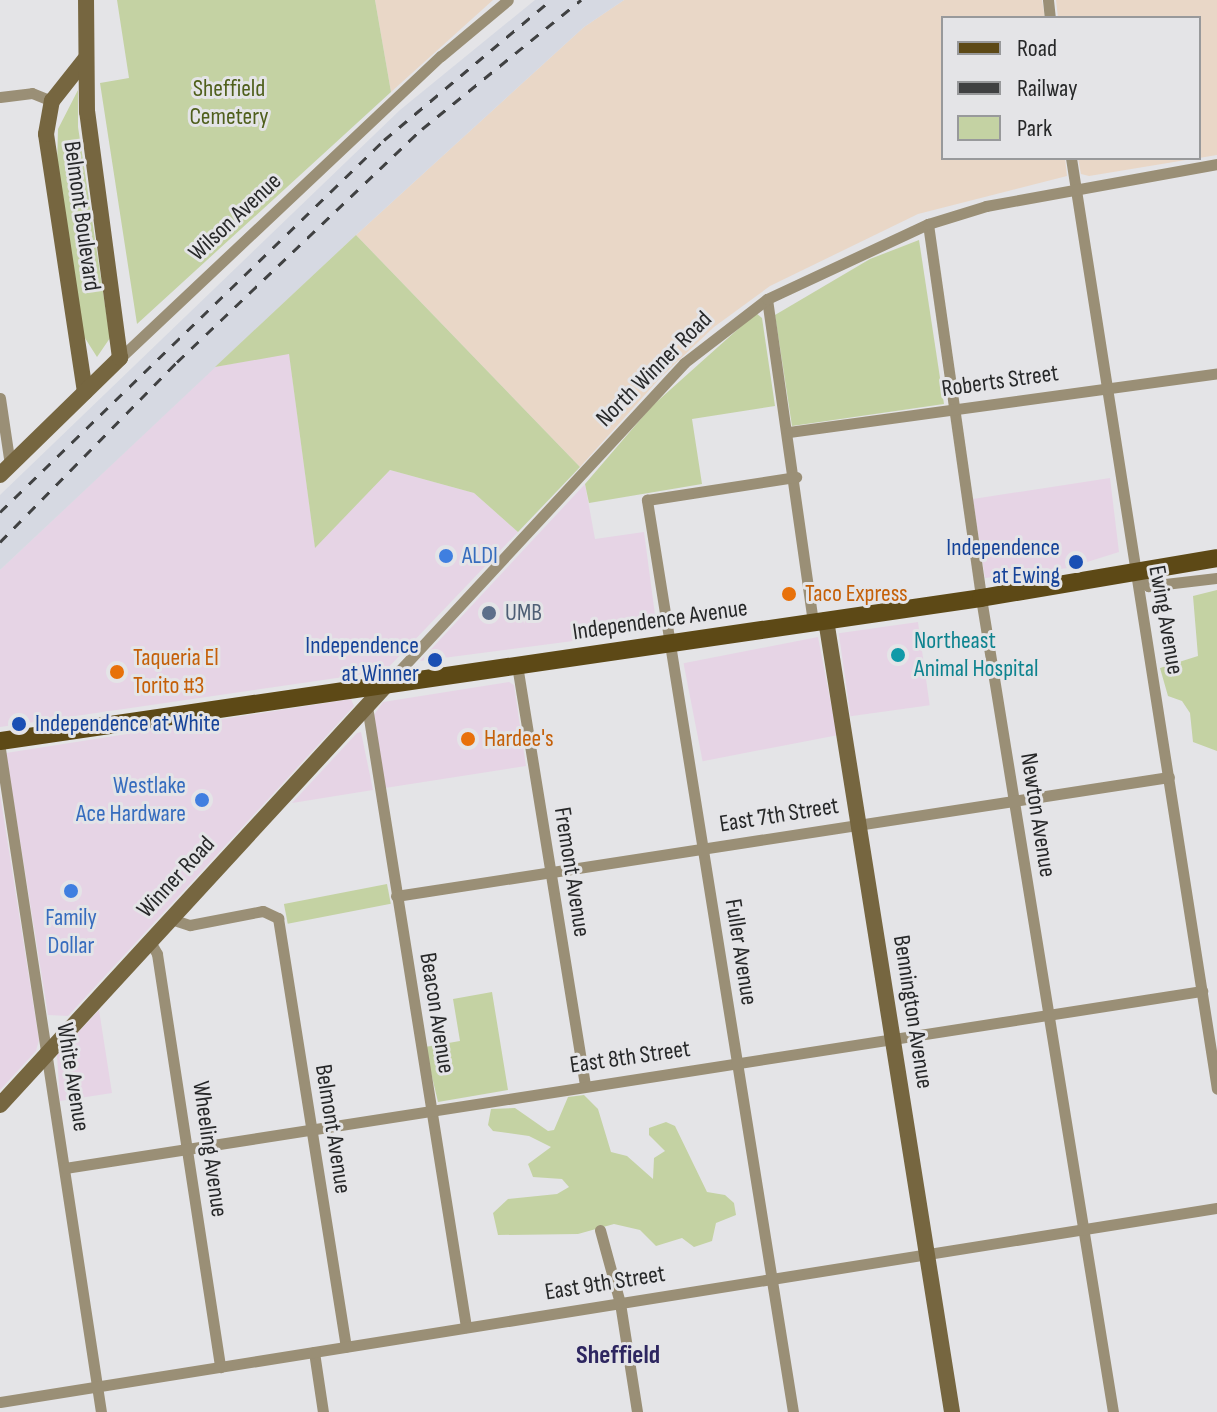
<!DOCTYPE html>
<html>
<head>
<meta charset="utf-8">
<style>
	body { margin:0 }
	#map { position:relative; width:1217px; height:1412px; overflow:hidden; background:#e4e4e7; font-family:"Sofia Sans Condensed",sans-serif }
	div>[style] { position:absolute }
	.commercial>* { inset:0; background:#e6d4e5; transform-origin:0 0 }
	.industrial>* { inset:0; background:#e9d7c7 }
	.built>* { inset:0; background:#d6d9e2 }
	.green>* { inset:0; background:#c4d2a3; transform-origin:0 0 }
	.street>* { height:11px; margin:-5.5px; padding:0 5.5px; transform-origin:5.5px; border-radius:5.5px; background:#9a8f76 }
	.secondary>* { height:16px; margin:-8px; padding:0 8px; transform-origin:8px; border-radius:8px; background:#766640 }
	.primary>* { height:18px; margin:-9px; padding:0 9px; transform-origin:9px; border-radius:9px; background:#5d4916 }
	.rail>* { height:3px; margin-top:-1.5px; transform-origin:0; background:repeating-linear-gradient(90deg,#404142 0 10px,transparent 0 20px) }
	.dots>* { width:22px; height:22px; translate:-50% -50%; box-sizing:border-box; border:4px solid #e4e4e7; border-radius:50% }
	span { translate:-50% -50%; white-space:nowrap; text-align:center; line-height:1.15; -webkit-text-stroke:6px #e4e4e7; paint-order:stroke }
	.park-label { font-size:24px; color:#4f5f1c }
	.street-label { font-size:24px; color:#272829 }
	.transit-label { font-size:24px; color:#164399 }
	.right { translate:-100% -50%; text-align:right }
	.left { translate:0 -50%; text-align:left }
	.shop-label { font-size:24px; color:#366cbe }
	.food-label { font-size:24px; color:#c56008 }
	.service-label { font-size:24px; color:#4e5e75 }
	.culture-label { font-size:24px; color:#0d838f }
	.neighbourhood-label { font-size:26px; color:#2d2660; font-weight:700 }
	.legend { position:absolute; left:941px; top:16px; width:260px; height:144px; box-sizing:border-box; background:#e4e4e7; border:2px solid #98999b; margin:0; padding:10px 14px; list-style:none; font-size:24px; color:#272829 }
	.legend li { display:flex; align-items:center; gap:16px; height:40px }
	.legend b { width:40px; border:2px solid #98999b }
</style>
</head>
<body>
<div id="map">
	<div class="commercial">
		<i style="clip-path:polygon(289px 353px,315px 547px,390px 470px,474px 493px,518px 532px,385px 671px,0 727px,0 570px,215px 367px)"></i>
		<i style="clip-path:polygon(1110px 478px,1119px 552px,1068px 568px,985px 578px,973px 499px)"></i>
		<i style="clip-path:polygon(585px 484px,595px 539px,644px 532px,657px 630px,420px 661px)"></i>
		<i style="left:918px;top:622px;width:84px;height:80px;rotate:82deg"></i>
		<i style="left:818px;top:637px;width:100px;height:137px;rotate:79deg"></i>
		<i style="clip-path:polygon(509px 682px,514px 685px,526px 766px,385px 788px,374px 715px,383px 702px)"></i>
		<i style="clip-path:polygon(351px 699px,354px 706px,68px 1016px,48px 1015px,6px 753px)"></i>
		<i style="clip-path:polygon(361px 732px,373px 790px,292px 803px,357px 733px)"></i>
		<i style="clip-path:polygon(0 794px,39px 1040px,36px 1051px,0 1090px)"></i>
		<i style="clip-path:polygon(99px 1010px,112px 1093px,60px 1101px,57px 1055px)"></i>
	</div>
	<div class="industrial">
		<i style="clip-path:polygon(375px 0,493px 0,391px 92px)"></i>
		<i style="clip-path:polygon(624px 0,1042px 0,1045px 18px,943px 18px,943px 158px,1065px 158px,1067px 176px,918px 214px,770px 286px,714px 327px,660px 378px,580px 467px,356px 235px,584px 27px)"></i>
		<i style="clip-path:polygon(1056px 0,1217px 0,1217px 155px,1199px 158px,1199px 18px,1058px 18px)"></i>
		<i style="clip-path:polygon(1078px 158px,1198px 158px,1089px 176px,1081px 174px)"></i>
	</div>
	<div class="built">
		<i style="clip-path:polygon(535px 0,624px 0,584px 27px,356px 235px,0 570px,0 495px,400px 110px)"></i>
	</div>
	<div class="green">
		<i style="clip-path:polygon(117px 0,375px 0,391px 92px,137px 324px,100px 83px,129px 78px)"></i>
		<i style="clip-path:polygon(78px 90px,78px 127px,110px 338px,97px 357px,83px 335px,57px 167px,58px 129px)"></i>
		<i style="clip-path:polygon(356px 235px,580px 467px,518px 532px,474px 493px,390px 470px,315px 548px,289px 354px,215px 367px)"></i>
		<i style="clip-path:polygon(919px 240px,944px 404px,792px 426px,775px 315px,870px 259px)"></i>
		<i style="clip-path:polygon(756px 313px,762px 318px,775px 406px,692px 419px,702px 484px,589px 503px,585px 484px,652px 406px)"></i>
		<i style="clip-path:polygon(1217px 590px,1217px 751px,1193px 742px,1190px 713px,1182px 701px,1168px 696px,1160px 668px,1198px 656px,1193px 596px)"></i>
		<i style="left:387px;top:884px;width:20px;height:105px;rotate:79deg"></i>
		<i style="clip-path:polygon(492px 992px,508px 1090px,438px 1102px,425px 1047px,460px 1041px,453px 999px)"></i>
		<i style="clip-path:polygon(584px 1095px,598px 1109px,611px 1152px,627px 1156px,653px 1179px,654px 1158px,665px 1151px,649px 1135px,649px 1128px,666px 1122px,675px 1126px,707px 1192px,725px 1195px,734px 1203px,736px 1215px,716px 1223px,712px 1241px,694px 1247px,682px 1238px,656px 1246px,640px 1230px,614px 1224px,578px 1234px,498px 1235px,493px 1213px,508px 1199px,557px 1194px,569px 1187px,562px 1179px,533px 1177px,528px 1164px,551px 1147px,529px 1136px,493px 1131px,488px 1125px,491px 1109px,515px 1108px,548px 1131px,554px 1130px,568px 1097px)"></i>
	</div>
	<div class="street">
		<i style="left:1048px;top:0;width:18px;rotate:84deg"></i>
		<i style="left:0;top:97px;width:32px;rotate:-7deg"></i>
		<i style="left:32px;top:93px;width:22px;rotate:22deg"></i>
		<i style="left:1071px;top:158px;width:942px;rotate:81.09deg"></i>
		<i style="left:928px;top:224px;width:378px;rotate:81.9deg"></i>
		<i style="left:981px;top:598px;width:825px;rotate:80.79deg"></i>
		<i style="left:767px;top:299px;width:326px;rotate:81.9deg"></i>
		<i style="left:120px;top:358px;width:441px;rotate:-43.3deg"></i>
		<i style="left:441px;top:56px;width:87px;rotate:-39.9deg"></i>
		<i style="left:0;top:398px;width:68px;rotate:81.5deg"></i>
		<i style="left:789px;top:432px;width:432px;rotate:-7.8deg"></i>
		<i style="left:1138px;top:574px;width:16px;rotate:50deg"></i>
		<i style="left:1148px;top:586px;width:69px;rotate:-6.6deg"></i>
		<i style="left:517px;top:665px;width:425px;rotate:80.8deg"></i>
		<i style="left:388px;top:683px;width:436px;rotate:-47.2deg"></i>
		<i style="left:684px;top:363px;width:105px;rotate:-37.6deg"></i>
		<i style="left:767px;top:299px;width:178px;rotate:-25deg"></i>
		<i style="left:928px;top:224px;width:61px;rotate:-17.2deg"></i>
		<i style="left:986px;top:206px;width:235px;rotate:-10.3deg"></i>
		<i style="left:367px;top:706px;width:629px;rotate:80.94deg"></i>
		<i style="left:0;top:749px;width:671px;rotate:81.34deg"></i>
		<i style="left:396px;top:896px;width:782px;rotate:-8.75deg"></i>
		<i style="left:171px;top:919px;width:20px;rotate:18deg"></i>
		<i style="left:190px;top:925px;width:74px;rotate:-10.9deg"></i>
		<i style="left:263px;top:911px;width:17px;rotate:25deg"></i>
		<i style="left:278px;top:918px;width:434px;rotate:81deg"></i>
		<i style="left:149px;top:940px;width:16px;rotate:60deg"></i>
		<i style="left:157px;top:954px;width:418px;rotate:81.3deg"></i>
		<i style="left:65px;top:1168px;width:1151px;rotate:-8.85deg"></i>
		<i style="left:600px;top:1230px;width:76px;rotate:74.7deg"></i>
		<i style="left:620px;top:1303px;width:110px;rotate:81.1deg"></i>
		<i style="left:314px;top:1352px;width:61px;rotate:81.5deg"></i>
		<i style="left:0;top:1402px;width:1232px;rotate:-9.06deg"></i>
		<i style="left:793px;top:1412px;width:924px;rotate:-99.1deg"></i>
		<i style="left:647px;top:500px;width:151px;rotate:-8.8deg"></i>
	</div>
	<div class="secondary">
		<i style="left:85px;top:392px;width:261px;rotate:-98.6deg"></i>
		<i style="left:46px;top:134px;width:34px;rotate:-80deg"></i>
		<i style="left:52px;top:101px;width:55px;rotate:-51.7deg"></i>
		<i style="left:0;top:475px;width:168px;rotate:-44.3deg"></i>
		<i style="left:120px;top:358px;width:248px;rotate:-97.6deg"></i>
		<i style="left:87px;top:112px;width:112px;rotate:-90.5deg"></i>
		<i style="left:826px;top:620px;width:802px;rotate:80.96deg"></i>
		<i style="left:0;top:1105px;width:573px;rotate:-47.4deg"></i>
	</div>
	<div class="primary">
		<i style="left:0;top:741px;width:991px;rotate:-8.29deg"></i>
		<i style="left:981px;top:598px;width:239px;rotate:-9.6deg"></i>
	</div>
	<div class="rail">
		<i style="left:0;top:512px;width:535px;rotate:-44.09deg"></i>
		<i style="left:384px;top:140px;width:218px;rotate:-40deg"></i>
		<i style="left:0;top:542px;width:252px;rotate:-45.5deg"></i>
		<i style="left:177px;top:362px;width:338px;rotate:-43.6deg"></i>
		<i style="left:422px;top:129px;width:205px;rotate:-39.1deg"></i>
	</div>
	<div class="dots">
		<i style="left:446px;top:556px;background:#3f7fe0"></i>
		<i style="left:1076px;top:562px;background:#1a4fb4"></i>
		<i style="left:789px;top:594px;background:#e8710a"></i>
		<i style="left:489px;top:613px;background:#5c6f8a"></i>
		<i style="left:898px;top:655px;background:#0f9aa8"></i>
		<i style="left:435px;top:660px;background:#1a4fb4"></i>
		<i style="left:117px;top:672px;background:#e8710a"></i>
		<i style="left:19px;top:724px;background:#1a4fb4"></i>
		<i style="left:468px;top:739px;background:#e8710a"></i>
		<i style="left:202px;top:800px;background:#3f7fe0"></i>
		<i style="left:71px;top:891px;background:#3f7fe0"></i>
	</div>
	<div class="park-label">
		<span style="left:229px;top:103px">Sheffield<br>Cemetery</span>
	</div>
	<div class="street-label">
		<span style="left:82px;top:216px;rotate:82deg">Belmont Boulevard</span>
		<span style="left:235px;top:217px;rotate:-43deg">Wilson Avenue</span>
		<span style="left:654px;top:369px;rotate:-45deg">North Winner Road</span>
		<span style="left:1000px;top:381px;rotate:-8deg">Roberts Street</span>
		<span style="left:660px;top:620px;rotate:-8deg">Independence Avenue</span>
		<span style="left:1166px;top:620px;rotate:80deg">Ewing Avenue</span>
		<span style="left:779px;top:815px;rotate:-9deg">East 7th Street</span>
		<span style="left:1038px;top:815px;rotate:81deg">Newton Avenue</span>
		<span style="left:572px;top:872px;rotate:81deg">Fremont Avenue</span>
		<span style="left:176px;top:877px;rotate:-47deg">Winner Road</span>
		<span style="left:741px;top:952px;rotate:81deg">Fuller Avenue</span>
		<span style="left:913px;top:1012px;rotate:81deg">Bennington Avenue</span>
		<span style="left:437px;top:1013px;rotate:81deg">Beacon Avenue</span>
		<span style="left:630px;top:1057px;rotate:-8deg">East 8th Street</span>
		<span style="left:73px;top:1077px;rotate:81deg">White Avenue</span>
		<span style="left:333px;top:1129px;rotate:81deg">Belmont Avenue</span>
		<span style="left:210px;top:1149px;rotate:82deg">Wheeling Avenue</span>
		<span style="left:605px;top:1283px;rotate:-9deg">East 9th Street</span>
	</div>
	<div class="transit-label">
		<span class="right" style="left:1060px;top:562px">Independence<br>at Ewing</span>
		<span class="right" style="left:419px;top:660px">Independence<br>at Winner</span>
		<span class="left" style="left:35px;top:724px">Independence at White</span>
	</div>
	<div class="shop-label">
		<span class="left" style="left:462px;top:556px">ALDI</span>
		<span class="right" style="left:186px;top:800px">Westlake<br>Ace Hardware</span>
		<span style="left:71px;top:932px">Family<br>Dollar</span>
	</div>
	<div class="food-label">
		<span class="left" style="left:805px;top:594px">Taco Express</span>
		<span class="left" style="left:133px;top:672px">Taqueria El<br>Torito #3</span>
		<span class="left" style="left:484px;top:739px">Hardee's</span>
	</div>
	<div class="service-label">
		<span class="left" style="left:505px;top:613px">UMB</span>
	</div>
	<div class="culture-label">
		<span class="left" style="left:914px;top:655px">Northeast<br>Animal Hospital</span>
	</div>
	<div class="neighbourhood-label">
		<span style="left:618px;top:1356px">Sheffield</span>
	</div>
	<ul class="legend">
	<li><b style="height:10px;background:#5d4916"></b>Road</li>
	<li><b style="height:10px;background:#404142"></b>Railway</li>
	<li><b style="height:22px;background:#c4d2a3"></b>Park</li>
	</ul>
</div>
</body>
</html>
